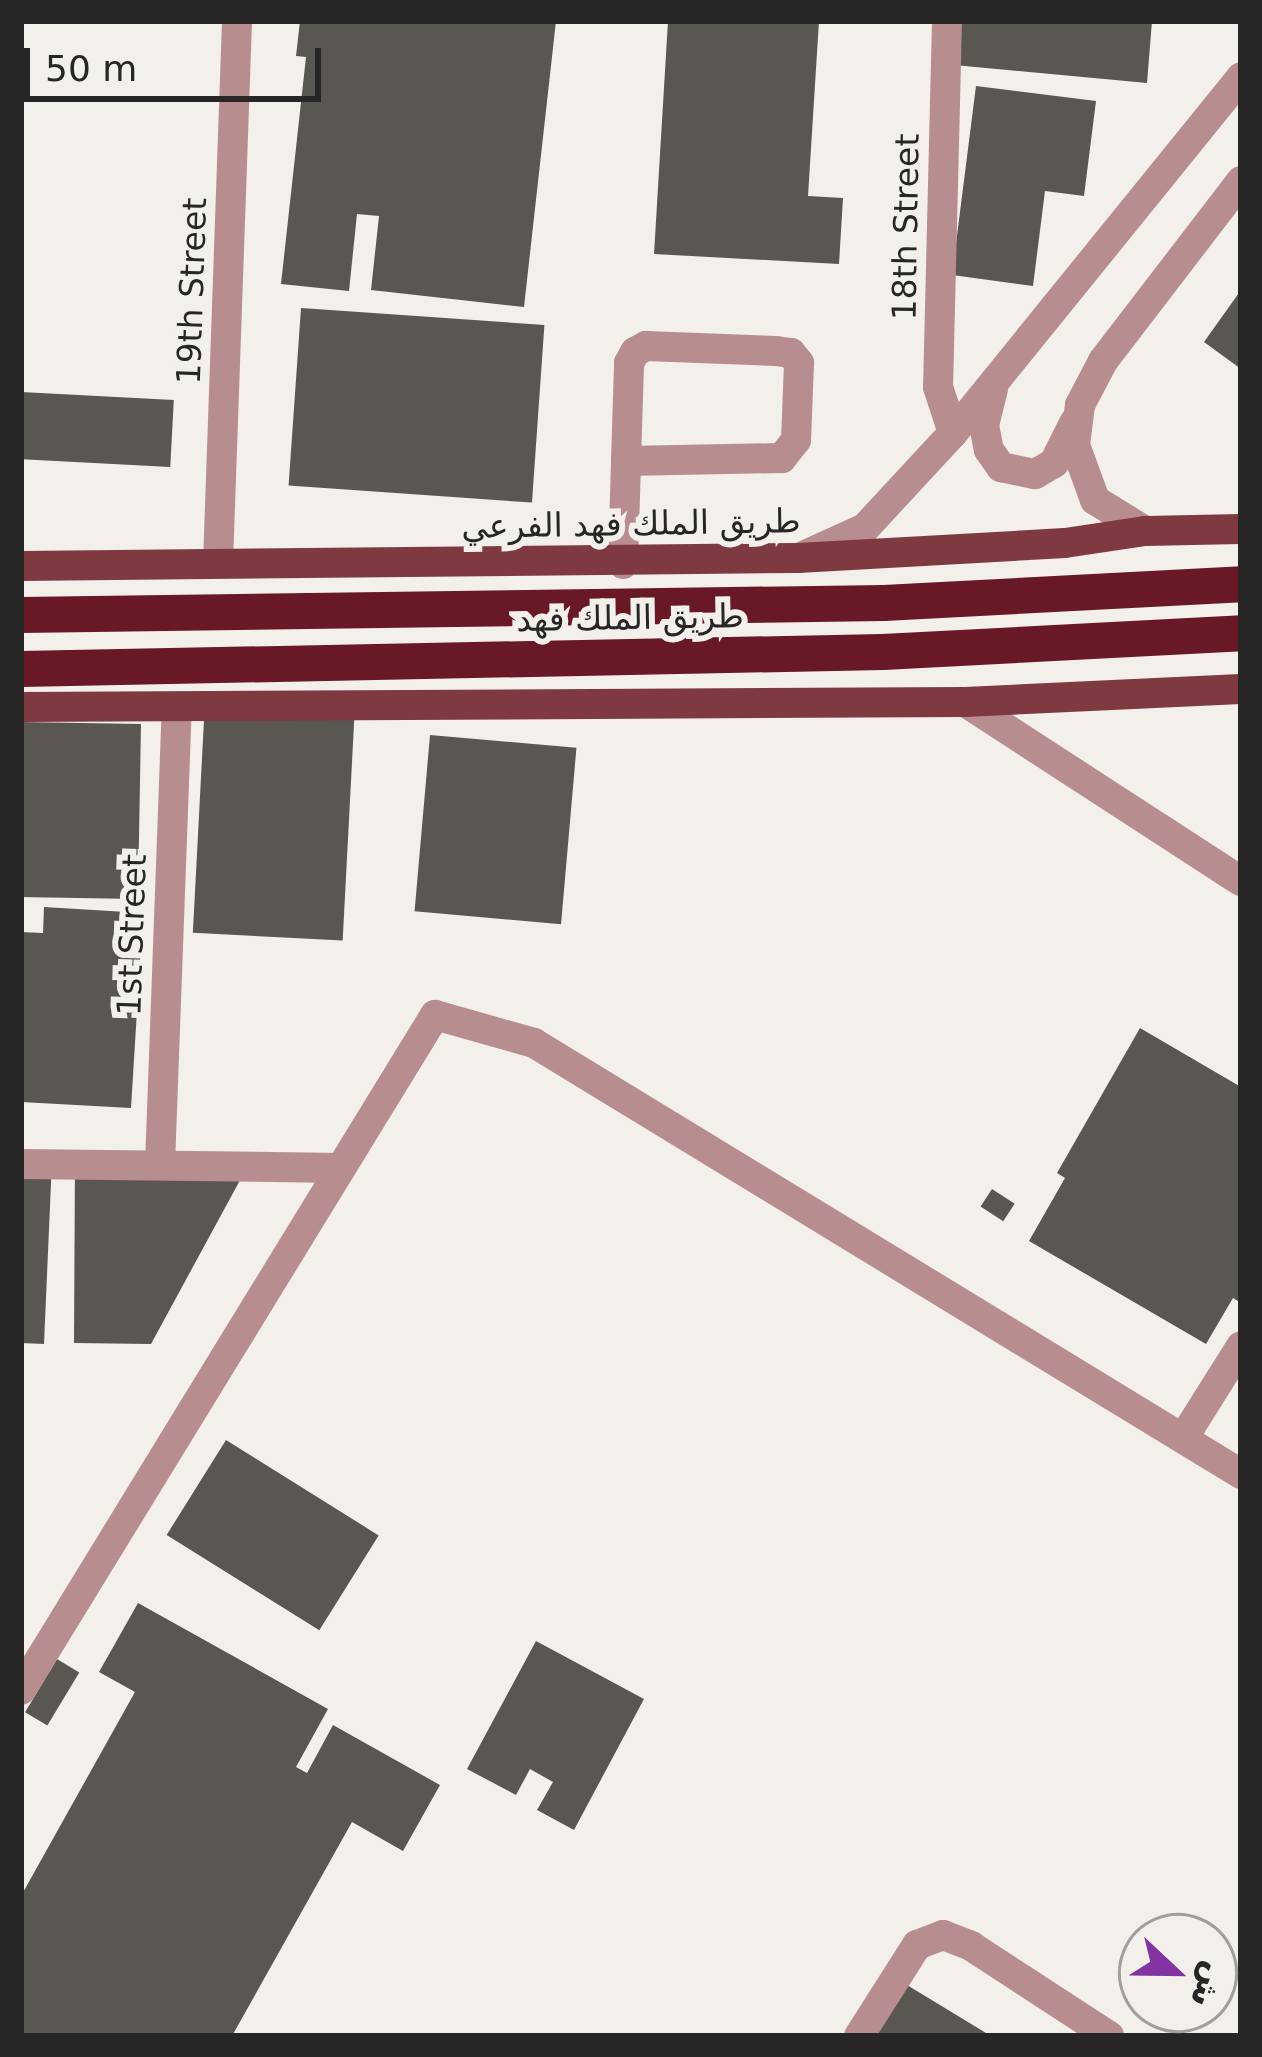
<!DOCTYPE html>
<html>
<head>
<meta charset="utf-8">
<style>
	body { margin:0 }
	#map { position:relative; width:1262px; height:2057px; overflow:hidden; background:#f3efea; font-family:"DejaVu Sans",Vazirmatn,sans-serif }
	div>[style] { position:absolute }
	.building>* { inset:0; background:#5a5752; transform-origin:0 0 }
	.minor>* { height:30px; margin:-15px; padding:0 15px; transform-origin:15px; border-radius:15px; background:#b78d8f }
	.major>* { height:30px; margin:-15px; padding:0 15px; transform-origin:15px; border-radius:15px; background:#7f3a41 }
	.highway>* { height:36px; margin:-18px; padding:0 18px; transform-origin:18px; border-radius:18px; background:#691826 }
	span { translate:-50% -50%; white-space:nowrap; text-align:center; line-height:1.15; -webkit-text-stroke:12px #f3efea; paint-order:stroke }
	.street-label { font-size:33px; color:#282624 }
	.frame { position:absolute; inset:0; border:24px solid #282624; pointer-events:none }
	.north { position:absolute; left:1118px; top:1913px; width:120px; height:120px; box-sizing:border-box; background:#f3efea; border:3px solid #a29f9b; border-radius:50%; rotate:112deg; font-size:33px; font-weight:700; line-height:48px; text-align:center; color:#282624 }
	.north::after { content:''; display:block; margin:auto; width:42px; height:54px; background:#8433a2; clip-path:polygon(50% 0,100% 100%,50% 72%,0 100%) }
	.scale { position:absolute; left:24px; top:48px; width:297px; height:54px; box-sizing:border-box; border:6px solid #282624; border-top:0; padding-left:15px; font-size:36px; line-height:42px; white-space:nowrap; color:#282624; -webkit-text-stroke:9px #f3efea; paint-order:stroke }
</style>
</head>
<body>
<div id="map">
	<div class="building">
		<i style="clip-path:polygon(300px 21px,556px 21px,524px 307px,371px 290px,379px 216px,357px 214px,349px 291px,281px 284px,306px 57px,296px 56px)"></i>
		<i style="clip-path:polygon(668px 21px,819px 21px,808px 196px,843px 198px,839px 264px,654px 254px)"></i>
		<i style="clip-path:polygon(958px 21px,1152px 21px,1147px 83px,954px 65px)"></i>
		<i style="clip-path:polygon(976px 86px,1096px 101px,1084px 196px,1045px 191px,1033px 286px,952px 275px)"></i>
		<i style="clip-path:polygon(1241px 290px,1241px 369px,1204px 342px)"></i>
		<i style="left:301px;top:308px;width:244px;height:178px;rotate:4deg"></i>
		<i style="left:21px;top:392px;width:153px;height:67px;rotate:3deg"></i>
		<i style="left:205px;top:701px;width:150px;height:232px;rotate:3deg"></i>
		<i style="left:21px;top:722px;width:120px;height:175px;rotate:1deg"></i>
		<i style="left:430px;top:735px;width:147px;height:177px;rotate:5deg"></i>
		<i style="clip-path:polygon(44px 907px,143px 913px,131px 1108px,21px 1102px,21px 932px,43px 933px)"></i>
		<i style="clip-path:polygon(1140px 1028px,1241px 1087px,1241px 1303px,1233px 1298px,1206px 1344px,1029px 1241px,1065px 1178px,1057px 1173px)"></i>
		<i style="clip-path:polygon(21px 1159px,52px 1160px,44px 1344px,21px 1343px)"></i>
		<i style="clip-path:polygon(75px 1159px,251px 1160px,151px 1344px,74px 1343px)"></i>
		<i style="left:992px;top:1189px;width:27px;height:21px;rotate:33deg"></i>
		<i style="left:226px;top:1440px;width:180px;height:112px;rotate:32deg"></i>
		<i style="clip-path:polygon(138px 1603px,328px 1709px,296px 1767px,307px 1773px,333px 1725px,440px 1785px,403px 1851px,352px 1822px,232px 2036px,21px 2036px,21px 1896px,135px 1692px,99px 1672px)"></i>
		<i style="clip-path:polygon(536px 1641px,644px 1699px,574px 1830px,537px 1810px,553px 1782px,530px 1769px,516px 1795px,467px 1769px)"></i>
		<i style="left:57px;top:1659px;width:26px;height:62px;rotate:31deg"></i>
		<i style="clip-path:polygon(907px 1985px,991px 2036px,876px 2036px)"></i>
	</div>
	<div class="minor">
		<i style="left:947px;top:21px;width:366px;rotate:91.4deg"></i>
		<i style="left:938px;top:387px;width:48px;rotate:71.9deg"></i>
		<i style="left:993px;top:389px;width:37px;rotate:104deg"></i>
		<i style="left:984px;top:425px;width:25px;rotate:79deg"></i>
		<i style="left:989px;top:450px;width:21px;rotate:55deg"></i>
		<i style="left:1001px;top:467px;width:35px;rotate:12deg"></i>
		<i style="left:1035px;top:474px;width:22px;rotate:-30deg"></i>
		<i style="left:1054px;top:463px;width:45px;rotate:-63.4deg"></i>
		<i style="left:1145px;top:531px;width:59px;rotate:-148.2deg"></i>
		<i style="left:1095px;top:500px;width:59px;rotate:-110deg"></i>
		<i style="left:1075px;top:445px;width:40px;rotate:-82.9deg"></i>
		<i style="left:1080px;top:405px;width:50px;rotate:-62.4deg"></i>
		<i style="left:1103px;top:361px;width:227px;rotate:-52.5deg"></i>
		<i style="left:799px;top:558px;width:72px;rotate:-24.4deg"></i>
		<i style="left:865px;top:528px;width:129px;rotate:-47.2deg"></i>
		<i style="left:953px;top:433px;width:458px;rotate:-51deg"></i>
		<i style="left:218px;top:563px;width:542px;rotate:-87.99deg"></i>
		<i style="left:623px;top:564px;width:103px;rotate:-88.3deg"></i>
		<i style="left:626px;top:461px;width:98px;rotate:-88.2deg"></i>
		<i style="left:629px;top:363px;width:13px;rotate:-61deg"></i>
		<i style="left:635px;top:352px;width:13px;rotate:-29deg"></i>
		<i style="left:646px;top:346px;width:130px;rotate:2.2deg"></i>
		<i style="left:776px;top:351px;width:15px;rotate:8deg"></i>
		<i style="left:791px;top:353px;width:13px;rotate:51deg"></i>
		<i style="left:799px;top:363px;width:77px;rotate:92.2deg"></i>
		<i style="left:796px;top:440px;width:23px;rotate:128deg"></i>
		<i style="left:782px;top:458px;width:156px;rotate:178.9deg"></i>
		<i style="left:965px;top:702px;width:329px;rotate:33deg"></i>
		<i style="left:21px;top:1164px;width:320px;rotate:0.7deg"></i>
		<i style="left:160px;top:1165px;width:458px;rotate:-87.9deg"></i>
		<i style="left:1184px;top:1437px;width:107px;rotate:-57.9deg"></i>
		<i style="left:21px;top:1690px;width:792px;rotate:-58.48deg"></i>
		<i style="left:435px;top:1015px;width:103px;rotate:15.8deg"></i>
		<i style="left:534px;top:1043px;width:828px;rotate:31.37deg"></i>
		<i style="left:859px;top:2036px;width:108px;rotate:-57.5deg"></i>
		<i style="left:917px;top:1945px;width:28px;rotate:-21deg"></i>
		<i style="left:943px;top:1935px;width:30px;rotate:21deg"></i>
		<i style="left:971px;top:1946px;width:165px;rotate:33.1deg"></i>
	</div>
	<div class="major">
		<i style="left:21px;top:566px;width:777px;rotate:-0.59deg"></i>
		<i style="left:798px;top:558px;width:267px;rotate:-3.2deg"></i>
		<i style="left:1065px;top:543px;width:81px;rotate:-8.5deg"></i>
		<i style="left:1145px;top:531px;width:96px;rotate:-1.2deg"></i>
		<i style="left:21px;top:707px;width:944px;rotate:-0.3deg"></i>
		<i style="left:965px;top:702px;width:276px;rotate:-2.7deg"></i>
	</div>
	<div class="highway">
		<i style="left:21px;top:615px;width:863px;rotate:-0.8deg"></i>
		<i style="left:884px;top:603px;width:358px;rotate:-3deg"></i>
		<i style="left:21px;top:669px;width:862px;rotate:-1.13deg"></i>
		<i style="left:883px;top:652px;width:359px;rotate:-3deg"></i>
	</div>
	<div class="street-label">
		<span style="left:906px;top:227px;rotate:-89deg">18th Street</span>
		<span style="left:192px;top:291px;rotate:-88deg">19th Street</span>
		<span style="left:631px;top:524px;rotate:-1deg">طريق الملك فهد الفرعي</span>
		<span style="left:630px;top:618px;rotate:-1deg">طريق الملك فهد</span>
		<span style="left:132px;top:935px;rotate:-88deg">1st Street</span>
	</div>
	<div class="frame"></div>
	<div class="north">ش</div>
	<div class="scale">50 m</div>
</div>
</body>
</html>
